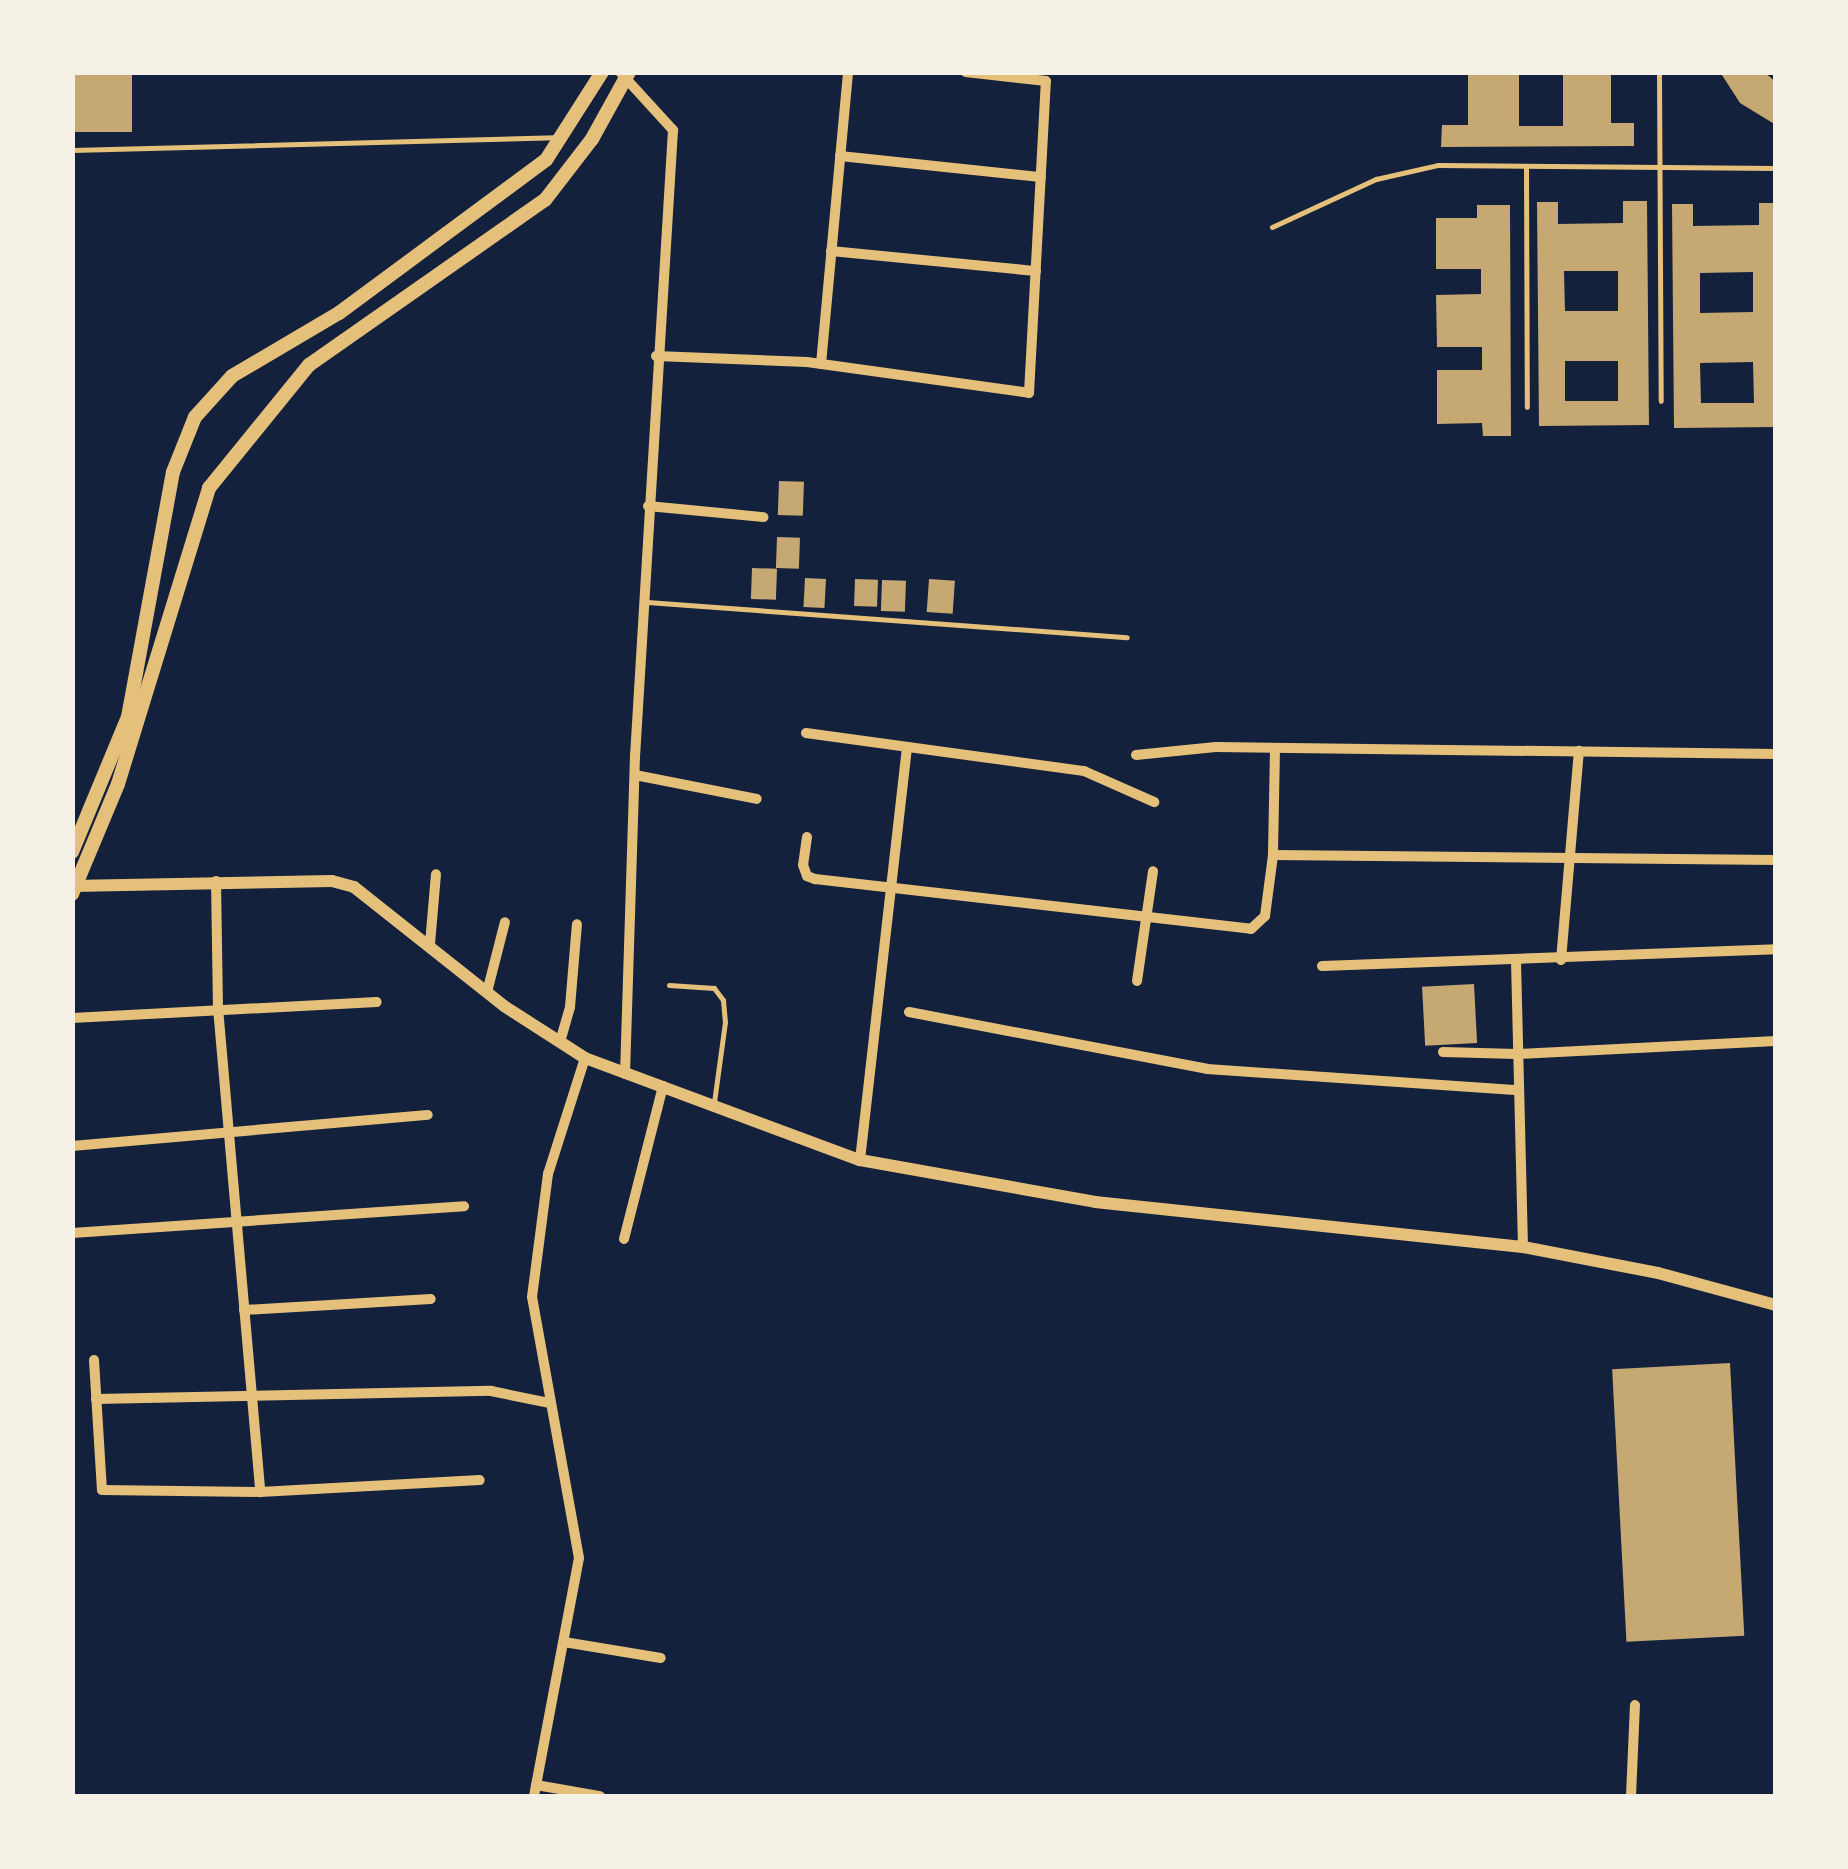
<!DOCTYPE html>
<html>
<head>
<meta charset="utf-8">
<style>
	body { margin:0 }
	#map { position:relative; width:1848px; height:1869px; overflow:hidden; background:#14213d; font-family:Rubik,sans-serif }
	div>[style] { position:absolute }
	.building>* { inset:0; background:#c6a872; transform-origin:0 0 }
	.service>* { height:5px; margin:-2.5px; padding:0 2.5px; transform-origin:2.5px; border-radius:2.5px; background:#e5c07b }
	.minor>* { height:10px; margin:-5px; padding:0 5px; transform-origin:5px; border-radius:5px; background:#e5c07b }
	.tertiary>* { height:12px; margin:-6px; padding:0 6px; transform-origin:6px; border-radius:6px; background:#e5c07b }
	.secondary>* { height:14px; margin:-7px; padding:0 7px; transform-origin:7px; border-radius:7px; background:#e5c07b }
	span { translate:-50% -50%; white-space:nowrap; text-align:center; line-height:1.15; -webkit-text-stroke:9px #f6f1e7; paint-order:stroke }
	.frame { position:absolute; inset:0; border:75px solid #f6f1e7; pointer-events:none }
</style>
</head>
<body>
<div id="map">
	<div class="building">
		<i style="left:72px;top:72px;width:60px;height:60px"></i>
		<i style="clip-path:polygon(1468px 72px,1519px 72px,1519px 126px,1563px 126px,1563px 72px,1611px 72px,1611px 123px,1634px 123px,1634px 146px,1441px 147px,1442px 125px,1468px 125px)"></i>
		<i style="clip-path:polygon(1720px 72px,1764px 72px,1776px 82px,1776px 125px,1740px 103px)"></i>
		<i style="clip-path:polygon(evenodd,1623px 201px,1647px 201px,1649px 425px,1539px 426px,1537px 202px,1558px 202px,1558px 224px,1623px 223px,1623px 201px,1564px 271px,1618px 271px,1618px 311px,1565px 311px,1564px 271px,1623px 201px,1565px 361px,1618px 361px,1618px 401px,1565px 401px,1565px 361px)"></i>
		<i style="clip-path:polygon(evenodd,1759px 203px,1776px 203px,1776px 427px,1674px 428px,1672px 204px,1693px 204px,1693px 226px,1759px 225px,1759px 203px,1753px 272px,1753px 312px,1700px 313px,1700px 273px,1753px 272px,1759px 203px,1753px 362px,1754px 403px,1701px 403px,1700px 363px,1753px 362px)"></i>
		<i style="clip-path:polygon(1477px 205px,1510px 205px,1511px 436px,1483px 436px,1482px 423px,1437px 424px,1437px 370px,1482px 370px,1482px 347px,1437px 347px,1436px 295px,1481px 294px,1481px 269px,1436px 269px,1436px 218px,1477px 218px)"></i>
		<i style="left:779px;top:481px;width:25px;height:34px;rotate:2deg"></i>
		<i style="left:777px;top:537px;width:23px;height:31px;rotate:2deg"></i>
		<i style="left:752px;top:568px;width:25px;height:31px;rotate:2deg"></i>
		<i style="left:805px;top:578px;width:21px;height:29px;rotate:3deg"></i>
		<i style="left:855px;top:579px;width:23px;height:27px;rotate:2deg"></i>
		<i style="left:929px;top:579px;width:26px;height:33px;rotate:4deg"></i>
		<i style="left:882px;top:580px;width:24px;height:31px;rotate:2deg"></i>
		<i style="left:1474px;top:984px;width:59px;height:52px;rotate:87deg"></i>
		<i style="left:1730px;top:1363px;width:273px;height:118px;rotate:87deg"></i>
	</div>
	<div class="service">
		<i style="left:1659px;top:72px;width:329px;rotate:89.7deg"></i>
		<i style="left:72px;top:150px;width:484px;rotate:-1.5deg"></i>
		<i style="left:1526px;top:166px;width:241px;rotate:89.8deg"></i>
		<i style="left:1272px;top:227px;width:115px;rotate:-24.8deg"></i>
		<i style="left:1376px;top:179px;width:64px;rotate:-12.7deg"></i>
		<i style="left:1438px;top:165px;width:338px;rotate:0.5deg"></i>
		<i style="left:647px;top:602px;width:481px;rotate:4.2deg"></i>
		<i style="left:669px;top:985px;width:45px;rotate:3.8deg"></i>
		<i style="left:714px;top:988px;width:15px;rotate:53deg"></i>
		<i style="left:723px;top:1000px;width:22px;rotate:85deg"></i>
		<i style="left:725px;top:1022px;width:81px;rotate:97.8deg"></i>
	</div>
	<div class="minor">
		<i style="left:620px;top:72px;width:79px;rotate:47.6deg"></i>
		<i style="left:673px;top:130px;width:627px;rotate:93.47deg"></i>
		<i style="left:635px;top:756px;width:318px;rotate:91.8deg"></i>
		<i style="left:840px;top:156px;width:202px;rotate:6deg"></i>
		<i style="left:831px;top:251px;width:206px;rotate:5.6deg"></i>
		<i style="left:656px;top:356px;width:151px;rotate:2.3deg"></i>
		<i style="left:807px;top:362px;width:224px;rotate:7.9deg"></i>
		<i style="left:1029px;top:393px;width:312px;rotate:-86.9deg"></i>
		<i style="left:1046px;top:81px;width:81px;rotate:-173.6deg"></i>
		<i style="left:821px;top:364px;width:293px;rotate:-84.7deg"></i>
		<i style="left:648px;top:506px;width:116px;rotate:5.5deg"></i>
		<i style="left:806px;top:733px;width:281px;rotate:7.8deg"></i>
		<i style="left:1084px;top:771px;width:77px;rotate:23.9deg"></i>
		<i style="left:1275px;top:749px;width:106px;rotate:91.1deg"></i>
		<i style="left:1273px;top:855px;width:503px;rotate:0.57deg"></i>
		<i style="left:1136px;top:755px;width:80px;rotate:-5.7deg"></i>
		<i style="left:1216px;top:747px;width:560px;rotate:0.72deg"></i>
		<i style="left:635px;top:775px;width:124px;rotate:11.1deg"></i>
		<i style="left:807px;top:837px;width:28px;rotate:98deg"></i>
		<i style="left:803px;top:865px;width:12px;rotate:70deg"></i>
		<i style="left:807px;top:876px;width:9px;rotate:21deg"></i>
		<i style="left:815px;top:879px;width:439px;rotate:6.5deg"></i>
		<i style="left:1251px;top:929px;width:19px;rotate:-43deg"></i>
		<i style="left:1265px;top:916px;width:62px;rotate:-82.5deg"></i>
		<i style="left:216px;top:881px;width:127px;rotate:89.1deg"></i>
		<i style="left:218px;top:1008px;width:486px;rotate:85deg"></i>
		<i style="left:260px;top:1492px;width:220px;rotate:-3.1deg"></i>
		<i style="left:430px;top:944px;width:70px;rotate:-85.1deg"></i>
		<i style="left:1561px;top:960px;width:210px;rotate:-85.1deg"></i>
		<i style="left:1516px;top:961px;width:286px;rotate:88.6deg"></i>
		<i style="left:1322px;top:966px;width:454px;rotate:-2.1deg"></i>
		<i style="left:1137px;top:981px;width:111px;rotate:-81.7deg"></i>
		<i style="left:487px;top:992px;width:72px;rotate:-75.6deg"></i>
		<i style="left:909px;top:1012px;width:303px;rotate:10.8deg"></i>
		<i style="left:1207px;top:1069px;width:312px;rotate:3.9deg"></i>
		<i style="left:72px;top:1018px;width:305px;rotate:-3deg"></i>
		<i style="left:560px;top:1042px;width:36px;rotate:-74deg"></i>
		<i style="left:570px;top:1007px;width:83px;rotate:-85.2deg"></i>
		<i style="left:1443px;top:1052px;width:74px;rotate:1.5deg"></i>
		<i style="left:1517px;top:1054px;width:259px;rotate:-2.9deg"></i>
		<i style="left:72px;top:1146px;width:357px;rotate:-5deg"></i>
		<i style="left:860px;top:1160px;width:414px;rotate:-83.5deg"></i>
		<i style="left:72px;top:1233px;width:393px;rotate:-3.9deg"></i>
		<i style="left:624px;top:1239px;width:158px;rotate:-75.7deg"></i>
		<i style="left:244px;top:1310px;width:187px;rotate:-3.4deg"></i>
		<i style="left:94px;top:1360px;width:130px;rotate:86.5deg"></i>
		<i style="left:102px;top:1490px;width:158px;rotate:0.7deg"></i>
		<i style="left:96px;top:1399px;width:395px;rotate:-1.2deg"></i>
		<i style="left:491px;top:1391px;width:59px;rotate:11.7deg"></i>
		<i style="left:564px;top:1642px;width:98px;rotate:9.4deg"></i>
		<i style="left:536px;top:1785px;width:65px;rotate:9.8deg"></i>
		<i style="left:534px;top:1796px;width:242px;rotate:-79.3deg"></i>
		<i style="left:579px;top:1558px;width:265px;rotate:-100.2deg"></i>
		<i style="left:532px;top:1297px;width:124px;rotate:-82.6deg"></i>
		<i style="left:548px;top:1174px;width:122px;rotate:-72.3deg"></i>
		<i style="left:1631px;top:1796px;width:91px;rotate:-87.5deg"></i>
	</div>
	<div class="tertiary">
		<i style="left:72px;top:886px;width:260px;rotate:-1.1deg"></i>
		<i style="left:332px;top:881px;width:23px;rotate:15deg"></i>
		<i style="left:354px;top:887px;width:191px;rotate:38.4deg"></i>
		<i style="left:504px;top:1006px;width:96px;rotate:32.7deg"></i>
		<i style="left:585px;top:1058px;width:293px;rotate:20.4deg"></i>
		<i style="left:860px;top:1160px;width:239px;rotate:10.1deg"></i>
		<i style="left:1095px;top:1202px;width:430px;rotate:6deg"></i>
		<i style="left:1523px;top:1247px;width:137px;rotate:10.9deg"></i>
		<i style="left:1658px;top:1273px;width:122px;rotate:15.2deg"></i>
	</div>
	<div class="secondary">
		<i style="left:72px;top:852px;width:146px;rotate:-67.5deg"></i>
		<i style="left:128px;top:717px;width:249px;rotate:-79.6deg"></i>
		<i style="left:173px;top:472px;width:59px;rotate:-68.2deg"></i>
		<i style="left:195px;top:417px;width:55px;rotate:-47.9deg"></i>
		<i style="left:232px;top:376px;width:124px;rotate:-30.5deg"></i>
		<i style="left:339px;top:313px;width:257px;rotate:-36.5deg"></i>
		<i style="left:546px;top:160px;width:104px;rotate:-57.5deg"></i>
		<i style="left:72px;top:894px;width:119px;rotate:-67.3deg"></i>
		<i style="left:118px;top:784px;width:310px;rotate:-72.9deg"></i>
		<i style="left:209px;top:488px;width:159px;rotate:-50.9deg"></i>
		<i style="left:309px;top:365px;width:288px;rotate:-35deg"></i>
		<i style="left:545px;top:200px;width:77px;rotate:-52.4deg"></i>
		<i style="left:592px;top:139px;width:77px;rotate:-61.1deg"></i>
	</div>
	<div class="frame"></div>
</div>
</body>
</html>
